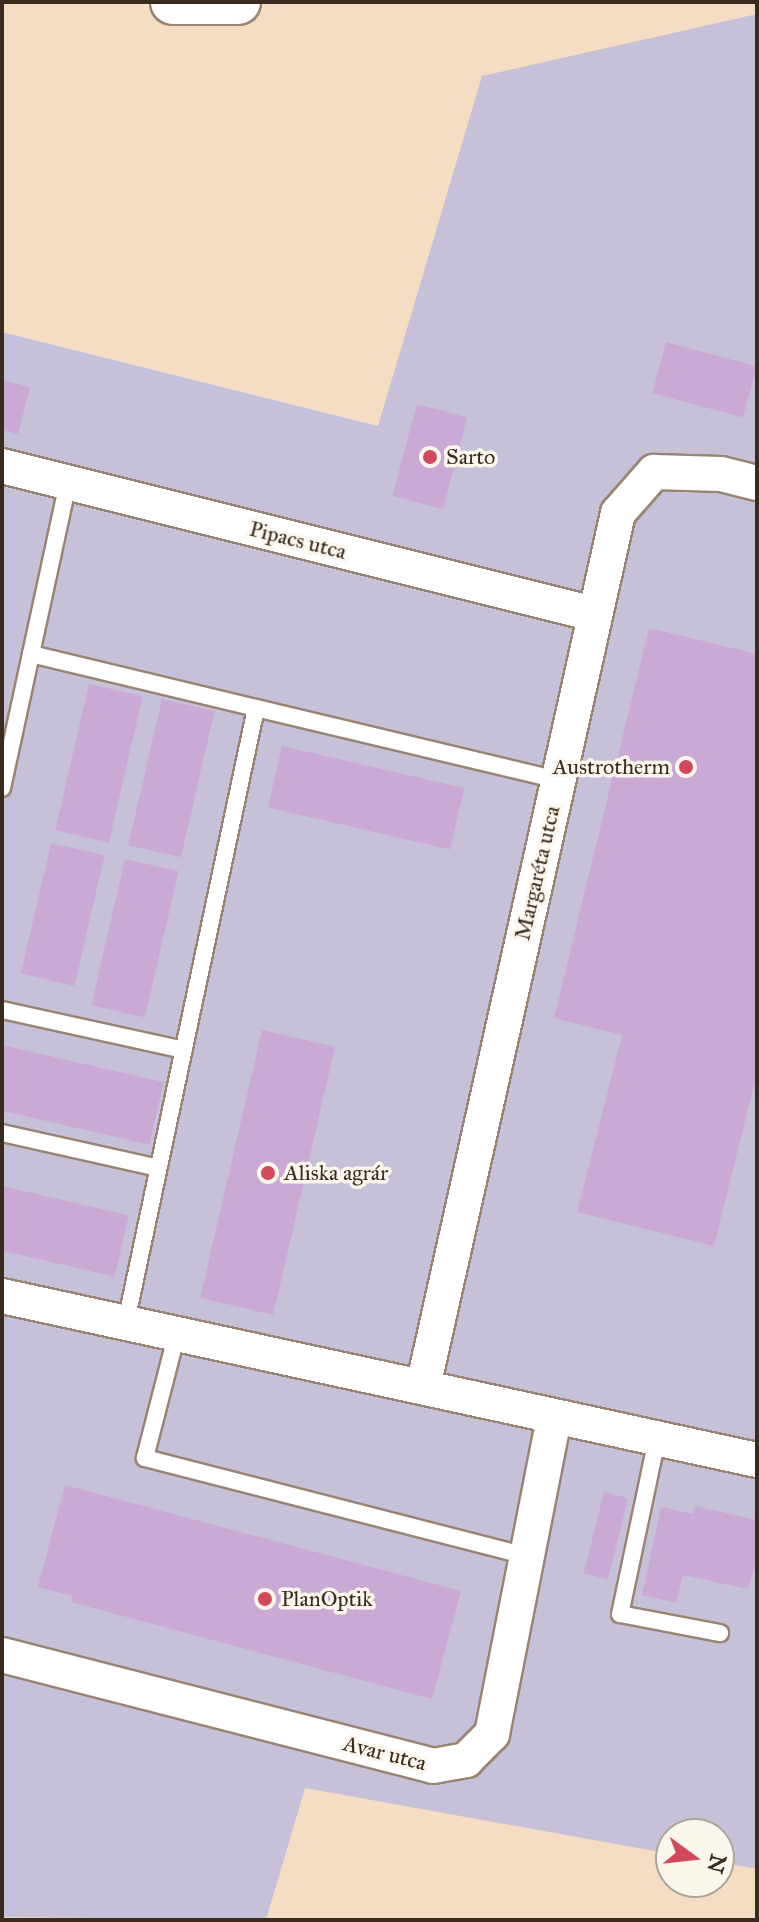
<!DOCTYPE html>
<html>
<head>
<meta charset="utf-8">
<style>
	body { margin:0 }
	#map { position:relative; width:759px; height:1922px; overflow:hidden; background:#f4ddc2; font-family:"IM FELL Great Primer",serif }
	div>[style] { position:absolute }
	.industrial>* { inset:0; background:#c7c0d9 }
	.building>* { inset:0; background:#caaad4; transform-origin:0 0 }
	.roads { filter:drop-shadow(2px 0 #988470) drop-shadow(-2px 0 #988470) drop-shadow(0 2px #988470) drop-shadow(0 -2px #988470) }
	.service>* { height:16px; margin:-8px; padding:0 8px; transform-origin:8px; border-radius:8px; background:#fff }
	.minor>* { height:34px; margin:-17px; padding:0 17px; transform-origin:17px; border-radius:17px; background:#fff }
	.secondary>* { height:44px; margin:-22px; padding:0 22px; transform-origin:22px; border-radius:22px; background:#fff }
	.dots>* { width:22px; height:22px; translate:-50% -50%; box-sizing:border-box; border:4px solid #fbf7ec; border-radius:50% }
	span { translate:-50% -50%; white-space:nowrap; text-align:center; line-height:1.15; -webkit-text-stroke:7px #fbf7ec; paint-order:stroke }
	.poi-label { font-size:22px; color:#3b2a1e }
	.left { translate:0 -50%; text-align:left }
	.right { translate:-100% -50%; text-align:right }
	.street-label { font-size:22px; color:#3b2a1e }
	.frame { position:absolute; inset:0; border:4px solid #3b2a1e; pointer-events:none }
	.north { position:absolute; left:655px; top:1818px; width:80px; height:80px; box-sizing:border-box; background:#fbf7ec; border:2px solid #aea59a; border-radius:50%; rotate:105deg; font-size:22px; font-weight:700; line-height:32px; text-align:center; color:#3b2a1e }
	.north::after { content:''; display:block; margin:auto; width:28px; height:36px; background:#d1495b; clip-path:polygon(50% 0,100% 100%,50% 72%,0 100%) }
</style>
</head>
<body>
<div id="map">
	<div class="industrial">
		<i style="clip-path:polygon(757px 14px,757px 1869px,719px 1862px,719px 1834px,671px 1834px,671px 1854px,305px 1788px,266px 1920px,2px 1917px,2px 332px,378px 426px,482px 76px)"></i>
	</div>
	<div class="building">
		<i style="left:666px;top:342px;width:94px;height:53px;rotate:15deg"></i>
		<i style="clip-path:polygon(2px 380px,30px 387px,18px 434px,2px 430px)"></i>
		<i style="left:417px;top:404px;width:52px;height:95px;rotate:15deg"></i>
		<i style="clip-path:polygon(649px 628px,757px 654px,757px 1073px,714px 1246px,577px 1212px,622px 1035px,554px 1018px)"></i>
		<i style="left:89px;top:684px;width:55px;height:150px;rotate:13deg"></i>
		<i style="left:162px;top:699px;width:54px;height:150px;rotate:13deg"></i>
		<i style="left:282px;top:746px;width:187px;height:63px;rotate:13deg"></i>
		<i style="left:51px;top:843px;width:55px;height:134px;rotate:13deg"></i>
		<i style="left:125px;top:859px;width:55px;height:150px;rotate:13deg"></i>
		<i style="left:262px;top:1030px;width:75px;height:275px;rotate:13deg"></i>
		<i style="left:2px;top:1045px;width:166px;height:64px;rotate:13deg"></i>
		<i style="left:2px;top:1186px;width:130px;height:63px;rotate:13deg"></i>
		<i style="clip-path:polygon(65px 1485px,461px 1591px,432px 1699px,71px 1602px,73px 1596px,38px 1587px)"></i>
		<i style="left:604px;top:1492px;width:25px;height:84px;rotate:14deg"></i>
		<i style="clip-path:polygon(695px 1506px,757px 1520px,757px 1559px,748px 1589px,683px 1575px,676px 1603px,642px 1595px,661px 1507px,693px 1514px)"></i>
	</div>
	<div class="roads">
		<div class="service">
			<i style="left:31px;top:654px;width:231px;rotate:13.5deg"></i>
			<i style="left:256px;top:708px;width:628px;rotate:101.95deg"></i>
			<i style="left:256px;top:708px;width:310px;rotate:13.4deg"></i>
			<i style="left:2px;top:788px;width:311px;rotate:-77.8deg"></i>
			<i style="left:2px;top:1010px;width:186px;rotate:12.4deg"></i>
			<i style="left:2px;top:1133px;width:160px;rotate:12.6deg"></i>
			<i style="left:177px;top:1333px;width:129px;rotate:104.4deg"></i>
			<i style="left:145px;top:1458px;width:393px;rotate:14.4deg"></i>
			<i style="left:657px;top:1439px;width:179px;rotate:101.9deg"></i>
			<i style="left:620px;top:1614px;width:102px;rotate:10.8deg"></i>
		</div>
		<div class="minor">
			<i style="left:2px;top:466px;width:610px;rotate:14.04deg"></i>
			<i style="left:2px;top:1296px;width:773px;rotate:12.26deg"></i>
			<i style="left:423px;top:1387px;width:895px;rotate:-77.42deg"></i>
			<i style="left:618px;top:513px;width:55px;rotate:-48.7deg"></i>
			<i style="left:654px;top:472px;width:67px;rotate:1.7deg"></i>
			<i style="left:721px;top:474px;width:37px;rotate:14deg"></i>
			<i style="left:2px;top:1655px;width:445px;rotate:14.4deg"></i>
			<i style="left:433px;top:1766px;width:34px;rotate:-10deg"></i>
			<i style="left:466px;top:1760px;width:37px;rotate:-45deg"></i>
			<i style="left:492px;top:1734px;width:323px;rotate:-78.9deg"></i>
		</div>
		<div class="secondary">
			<i style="left:173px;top:2px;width:65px"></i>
		</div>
	</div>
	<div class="dots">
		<i style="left:430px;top:457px;background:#d1495b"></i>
		<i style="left:686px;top:767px;background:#d1495b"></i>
		<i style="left:268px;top:1173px;background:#d1495b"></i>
		<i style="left:265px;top:1599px;background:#d1495b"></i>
	</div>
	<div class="poi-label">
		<span class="left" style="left:446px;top:457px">Sarto</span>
		<span class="right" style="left:670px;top:767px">Austrotherm</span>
		<span class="left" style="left:284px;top:1173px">Aliska agrár</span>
		<span class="left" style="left:281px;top:1599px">PlanOptik</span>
	</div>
	<div class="street-label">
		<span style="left:298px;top:540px;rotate:14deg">Pipacs utca</span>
		<span style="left:537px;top:873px;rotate:-77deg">Margaréta utca</span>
		<span style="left:385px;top:1753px;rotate:14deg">Avar utca</span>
	</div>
	<div class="frame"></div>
	<div class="north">N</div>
</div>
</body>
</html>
